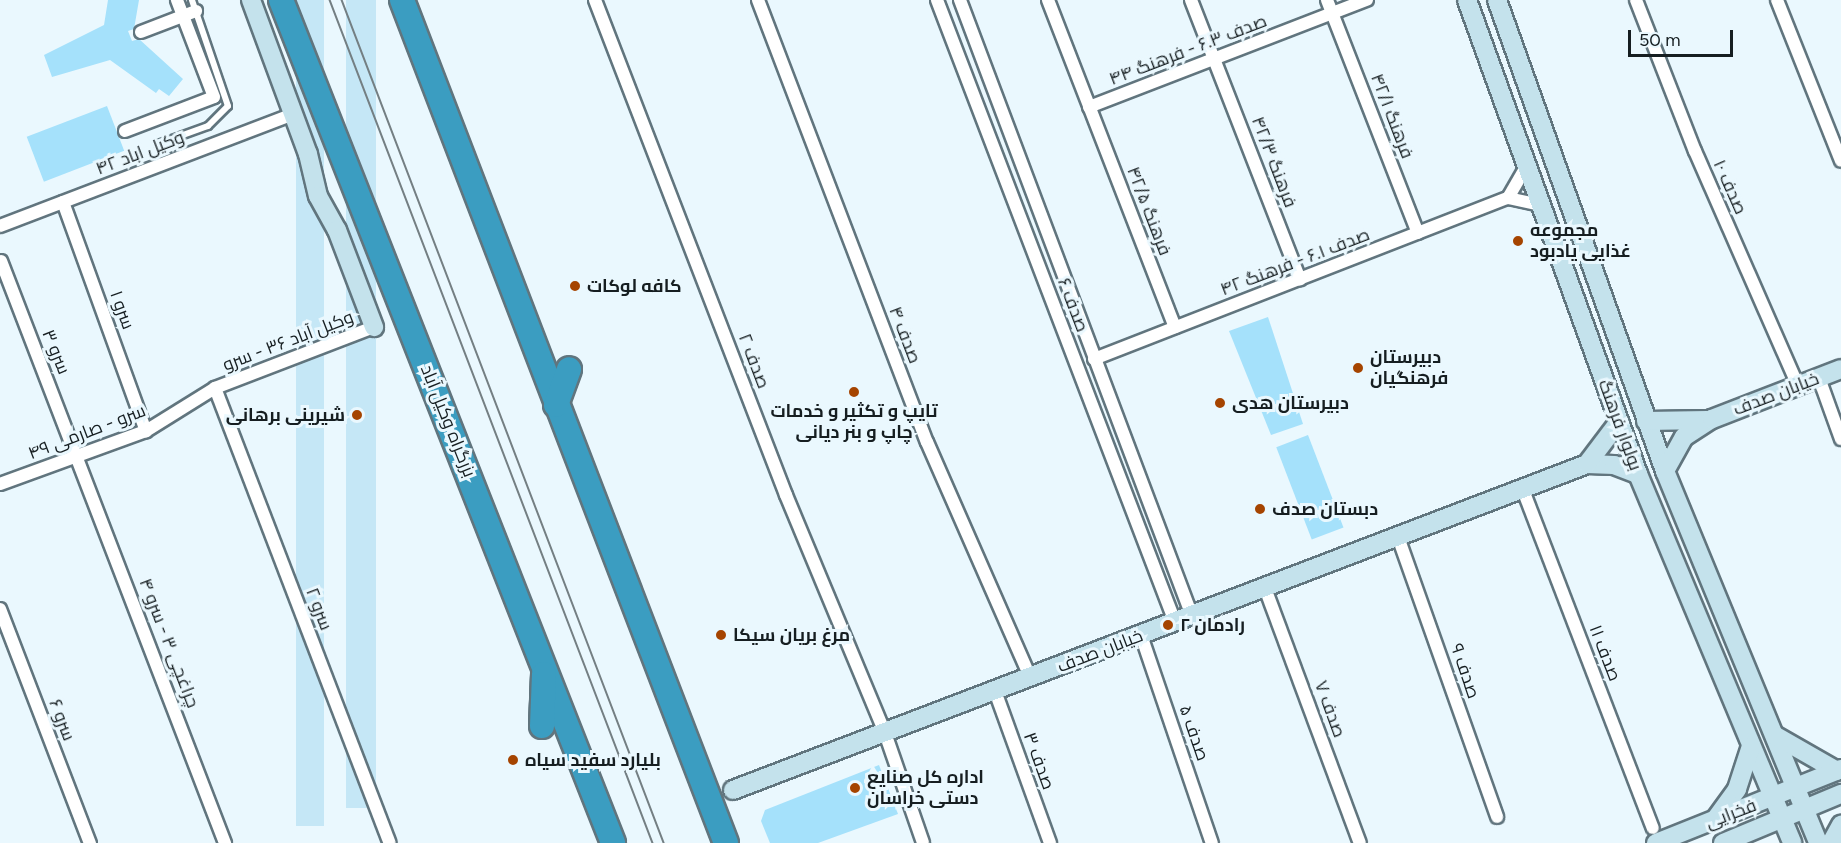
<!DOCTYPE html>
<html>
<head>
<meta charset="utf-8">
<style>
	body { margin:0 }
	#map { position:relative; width:1841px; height:843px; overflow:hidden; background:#eaf8fe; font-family:Figtree,Cairo,sans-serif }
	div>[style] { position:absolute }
	.green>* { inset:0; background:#c5e7f6; transform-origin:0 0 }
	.building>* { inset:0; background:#a5e1fb; transform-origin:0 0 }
	.roads { filter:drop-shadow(2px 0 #61757e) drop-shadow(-2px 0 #61757e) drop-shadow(0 2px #61757e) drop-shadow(0 -2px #61757e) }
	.lane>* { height:6px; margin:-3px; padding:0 3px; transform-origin:3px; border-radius:3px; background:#fff }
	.street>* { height:12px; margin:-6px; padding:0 6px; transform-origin:6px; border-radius:6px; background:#fff }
	.secondary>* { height:18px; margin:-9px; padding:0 9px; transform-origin:9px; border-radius:9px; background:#c4e2ec }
	.highway>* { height:24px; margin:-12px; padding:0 12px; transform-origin:12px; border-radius:12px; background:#3b9dc1 }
	.tram>* { height:1.5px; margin:-0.75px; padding:0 0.75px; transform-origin:0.75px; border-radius:0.75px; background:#747f83 }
	.dots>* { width:16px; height:16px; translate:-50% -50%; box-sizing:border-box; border:3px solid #eaf8fe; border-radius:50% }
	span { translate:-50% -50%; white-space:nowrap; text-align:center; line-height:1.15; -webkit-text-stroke:6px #eaf8fe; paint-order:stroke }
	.street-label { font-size:18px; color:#161e21 }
	.poi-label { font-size:18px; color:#161e21; font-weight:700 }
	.left { translate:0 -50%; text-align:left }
	.right { translate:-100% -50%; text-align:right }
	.scale { position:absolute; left:1628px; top:30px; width:105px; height:27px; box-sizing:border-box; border:3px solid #161e21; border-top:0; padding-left:8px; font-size:18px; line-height:21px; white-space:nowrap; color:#161e21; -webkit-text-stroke:4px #eaf8fe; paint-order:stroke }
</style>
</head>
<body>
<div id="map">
	<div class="green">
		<i style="left:296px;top:0;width:28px;height:826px"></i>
		<i style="left:346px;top:0;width:30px;height:808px"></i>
	</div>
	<div class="building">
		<i style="clip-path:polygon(108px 0,139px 0,134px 29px,128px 31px,132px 41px,139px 39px,183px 79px,169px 96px,159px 89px,156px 93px,110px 60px,52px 77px,44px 55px,104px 25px)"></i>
		<i style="left:107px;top:106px;width:48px;height:86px;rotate:69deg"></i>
		<i style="clip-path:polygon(1268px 317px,1303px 424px,1271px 435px,1229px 331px)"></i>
		<i style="left:1308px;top:435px;width:99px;height:34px;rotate:69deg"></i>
		<i style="clip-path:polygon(879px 765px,898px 814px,818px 843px,770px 843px,761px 821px,765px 810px)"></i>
	</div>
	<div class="roads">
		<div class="lane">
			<i style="left:158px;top:144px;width:53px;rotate:-19.8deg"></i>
			<i style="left:208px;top:126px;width:28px;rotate:-45deg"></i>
			<i style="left:228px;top:106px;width:112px;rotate:-108.8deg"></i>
		</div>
		<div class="street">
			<i style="left:595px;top:0;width:531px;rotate:68.9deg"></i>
			<i style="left:786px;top:495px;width:258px;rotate:67.4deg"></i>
			<i style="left:885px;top:733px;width:116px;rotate:70.9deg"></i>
			<i style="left:758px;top:0;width:473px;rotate:69.1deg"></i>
			<i style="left:927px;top:442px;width:257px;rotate:66.3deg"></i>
			<i style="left:937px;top:0;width:666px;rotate:69.06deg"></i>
			<i style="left:960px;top:0;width:658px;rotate:69.36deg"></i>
			<i style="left:1048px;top:0;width:351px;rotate:68.8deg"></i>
			<i style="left:1191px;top:0;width:300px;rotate:68.7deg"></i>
			<i style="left:1327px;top:0;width:250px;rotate:68.7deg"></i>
			<i style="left:1636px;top:0;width:162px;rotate:68.7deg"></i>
			<i style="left:1695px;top:151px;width:257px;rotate:66.3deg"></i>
			<i style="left:1777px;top:0;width:173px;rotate:68.3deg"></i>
			<i style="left:141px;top:32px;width:59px;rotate:-20.9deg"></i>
			<i style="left:1089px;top:107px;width:298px;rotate:-21.1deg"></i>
			<i style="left:125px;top:131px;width:95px;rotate:-20.9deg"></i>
			<i style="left:214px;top:97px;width:104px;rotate:-110.9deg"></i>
			<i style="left:1508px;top:198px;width:38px;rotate:-60deg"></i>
			<i style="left:63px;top:202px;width:244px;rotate:70.1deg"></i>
			<i style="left:0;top:226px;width:314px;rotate:-20.9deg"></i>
			<i style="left:1px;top:261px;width:624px;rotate:68.95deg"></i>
			<i style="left:1094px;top:359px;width:444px;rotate:-21.3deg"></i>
			<i style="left:1508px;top:198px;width:34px;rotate:12deg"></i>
			<i style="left:1819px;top:378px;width:65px;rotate:70.2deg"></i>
			<i style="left:215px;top:388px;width:487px;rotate:69deg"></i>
			<i style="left:0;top:484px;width:155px;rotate:-20deg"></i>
			<i style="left:146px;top:431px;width:81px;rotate:-31.9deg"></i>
			<i style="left:215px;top:388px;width:170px;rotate:-21deg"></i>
			<i style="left:1523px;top:490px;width:362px;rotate:69deg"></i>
			<i style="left:1398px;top:537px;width:297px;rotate:70.5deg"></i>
			<i style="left:1265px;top:588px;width:272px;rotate:69.6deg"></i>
			<i style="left:0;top:609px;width:251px;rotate:69deg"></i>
			<i style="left:1141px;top:635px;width:220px;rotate:71.2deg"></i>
			<i style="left:995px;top:691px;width:162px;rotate:70.1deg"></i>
		</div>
		<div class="secondary">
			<i style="left:251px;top:0;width:164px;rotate:69.7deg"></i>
			<i style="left:308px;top:154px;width:43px;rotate:76.6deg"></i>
			<i style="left:318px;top:196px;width:39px;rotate:61deg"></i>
			<i style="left:337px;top:230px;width:104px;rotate:69.1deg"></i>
			<i style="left:1467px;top:0;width:504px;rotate:70.16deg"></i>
			<i style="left:1638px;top:474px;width:400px;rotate:67.3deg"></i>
			<i style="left:1497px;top:0;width:500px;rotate:70.37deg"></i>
			<i style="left:1665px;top:471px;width:402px;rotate:67.6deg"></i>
			<i style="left:1646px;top:421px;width:61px;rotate:-0.9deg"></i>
			<i style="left:1587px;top:464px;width:27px;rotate:2deg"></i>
			<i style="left:1614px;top:465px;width:26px;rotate:21deg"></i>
			<i style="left:1665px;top:471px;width:39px;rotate:-61deg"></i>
			<i style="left:1684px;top:437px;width:33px;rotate:-33deg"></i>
			<i style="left:1712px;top:419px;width:138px;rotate:-21.2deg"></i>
			<i style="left:1776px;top:736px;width:70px;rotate:29.8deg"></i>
			<i style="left:733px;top:790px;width:914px;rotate:-20.89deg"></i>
			<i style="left:1587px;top:464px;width:51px;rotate:-52.9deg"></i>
			<i style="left:1714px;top:821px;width:39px;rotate:-54deg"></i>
			<i style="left:1737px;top:789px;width:45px;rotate:-72deg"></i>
			<i style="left:1656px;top:843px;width:199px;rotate:-21.8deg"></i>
			<i style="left:1723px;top:843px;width:128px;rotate:-22.6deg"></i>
			<i style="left:1831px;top:843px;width:21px;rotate:-61deg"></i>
		</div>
		<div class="highway">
			<i style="left:281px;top:0;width:906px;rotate:68.5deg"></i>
			<i style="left:402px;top:0;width:903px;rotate:68.98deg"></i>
			<i style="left:556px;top:405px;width:38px;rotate:-70deg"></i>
			<i style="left:542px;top:726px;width:52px;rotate:-87.8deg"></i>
		</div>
	</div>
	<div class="tram">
		<i style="left:330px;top:0;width:903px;rotate:69.04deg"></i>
		<i style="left:342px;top:0;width:902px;rotate:69.09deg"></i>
	</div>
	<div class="dots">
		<i style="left:1518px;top:241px;background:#a54400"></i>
		<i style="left:575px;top:286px;background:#a54400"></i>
		<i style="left:1358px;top:368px;background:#a54400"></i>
		<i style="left:854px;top:392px;background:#a54400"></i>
		<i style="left:1220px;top:403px;background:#a54400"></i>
		<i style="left:357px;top:415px;background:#a54400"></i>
		<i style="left:1260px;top:509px;background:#a54400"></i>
		<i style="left:1168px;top:625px;background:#a54400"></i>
		<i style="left:721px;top:635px;background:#a54400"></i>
		<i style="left:513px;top:760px;background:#a54400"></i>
		<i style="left:855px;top:788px;background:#a54400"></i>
	</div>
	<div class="street-label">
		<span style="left:1188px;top:50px;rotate:-21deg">صدف ۶.۳ - فرهنگ ۴۴</span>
		<span style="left:1392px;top:116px;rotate:69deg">فرهنگ ۴۲/۱</span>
		<span style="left:140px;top:153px;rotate:-21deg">وکیل اباد ۴۲</span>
		<span style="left:1274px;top:162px;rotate:69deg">فرهنگ ۴۲/۳</span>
		<span style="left:1730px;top:187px;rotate:66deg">صدف ۱۰</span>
		<span style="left:1149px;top:211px;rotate:69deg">فرهنگ ۴۲/۵</span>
		<span style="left:1295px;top:262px;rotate:-21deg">صدف ۶.۱ - فرهنگ ۴۲</span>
		<span style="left:1073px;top:305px;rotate:69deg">صدف ۶</span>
		<span style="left:122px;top:310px;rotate:70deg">سرو ۱</span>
		<span style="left:905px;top:335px;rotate:69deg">صدف ۴</span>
		<span style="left:288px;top:341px;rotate:-21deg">وکیل آباد ۳۶ - سرو</span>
		<span style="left:56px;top:352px;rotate:68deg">سرو ۳</span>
		<span style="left:754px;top:361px;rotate:69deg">صدف ۲</span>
		<span style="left:1776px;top:394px;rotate:-21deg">خیابان صدف</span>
		<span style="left:448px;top:421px;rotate:68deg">بزرگراه وکیل آباد</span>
		<span style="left:1620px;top:425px;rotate:70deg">بولوار فرهنگ</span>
		<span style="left:87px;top:432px;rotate:-21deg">سرو - صارمی ۴۹</span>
		<span style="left:319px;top:609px;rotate:69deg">سرو ۲</span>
		<span style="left:169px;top:643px;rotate:69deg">چراغچی ۳ - سرو ۴</span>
		<span style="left:1100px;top:651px;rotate:-21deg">خیابان صدف</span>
		<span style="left:1605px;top:653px;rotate:69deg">صدف ۱۱</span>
		<span style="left:1465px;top:671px;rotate:71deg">صدف ۹</span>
		<span style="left:1330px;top:709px;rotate:70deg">صدف ۷</span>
		<span style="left:62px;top:720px;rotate:69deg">سرو ۶</span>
		<span style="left:1194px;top:733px;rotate:71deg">صدف ۵</span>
		<span style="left:1039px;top:761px;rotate:70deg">صدف ۳</span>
		<span style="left:1731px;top:814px;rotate:-21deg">فخرایی</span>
	</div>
	<div class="poi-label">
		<span class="left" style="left:1530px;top:241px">مجموعه<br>غذایی یادبود</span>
		<span class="left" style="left:587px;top:286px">کافه لوکات</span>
		<span class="left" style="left:1370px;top:368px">دبیرستان<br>فرهنگیان</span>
		<span class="left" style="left:1232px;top:403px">دبیرستان هدی</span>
		<span style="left:854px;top:422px">تایپ و تکثیر و خدمات<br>چاپ و بنر دیانی</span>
		<span class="right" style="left:345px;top:415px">شیرینی برهانی</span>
		<span class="left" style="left:1272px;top:509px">دبستان صدف</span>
		<span class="left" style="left:1180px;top:625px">رادمان ۲</span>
		<span class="left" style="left:733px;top:635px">مرغ بریان سیکا</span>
		<span class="left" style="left:525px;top:760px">بلیارد سفید سیاه</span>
		<span class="left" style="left:867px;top:788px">اداره کل صنایع<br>دستی خراسان</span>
	</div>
	<div class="scale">50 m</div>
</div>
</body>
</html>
